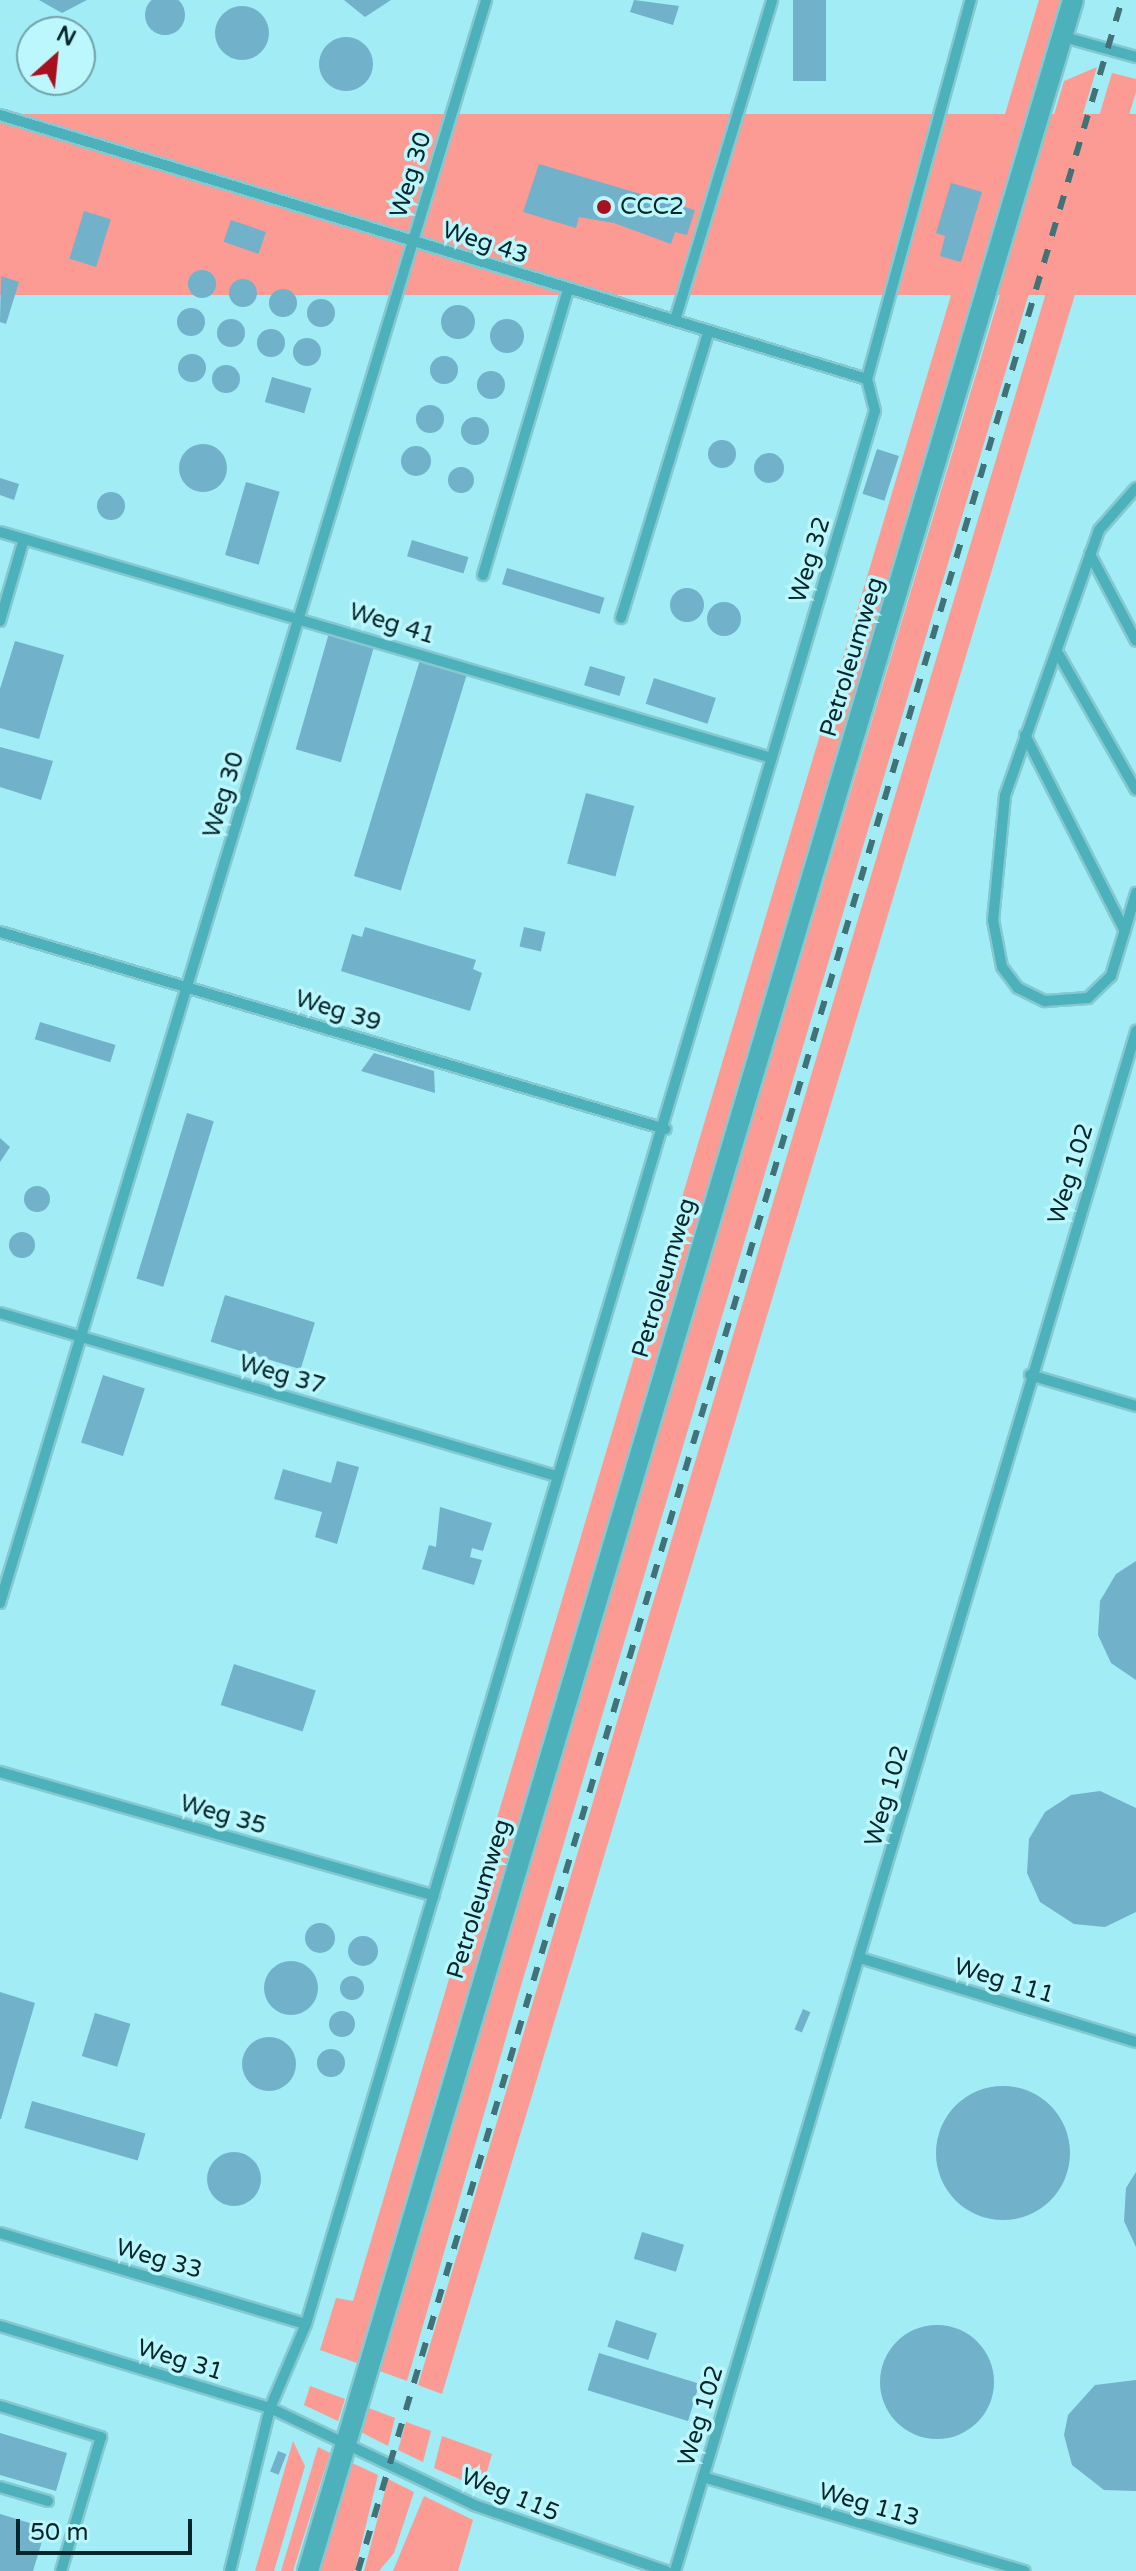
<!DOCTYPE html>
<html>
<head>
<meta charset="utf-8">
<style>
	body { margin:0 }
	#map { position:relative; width:1136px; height:2571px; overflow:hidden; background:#a1ecf5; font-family:"Varela Round",sans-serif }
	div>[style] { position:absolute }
	.green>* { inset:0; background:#fc9b93; transform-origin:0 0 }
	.building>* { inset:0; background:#71b1ca; transform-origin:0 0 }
	.round { border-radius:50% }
	.roads { filter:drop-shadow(2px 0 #85c8d0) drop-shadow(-2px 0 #85c8d0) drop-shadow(0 2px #85c8d0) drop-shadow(0 -2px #85c8d0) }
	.lane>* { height:10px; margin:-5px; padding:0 5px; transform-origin:5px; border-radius:5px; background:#4cb1bb }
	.street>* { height:20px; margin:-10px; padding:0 10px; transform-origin:10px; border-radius:10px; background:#4cb1bb }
	.rail>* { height:6px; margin-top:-3px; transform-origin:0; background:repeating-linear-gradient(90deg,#417278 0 14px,transparent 0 28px) }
	.dots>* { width:22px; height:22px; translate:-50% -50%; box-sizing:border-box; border:4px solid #bbf7fd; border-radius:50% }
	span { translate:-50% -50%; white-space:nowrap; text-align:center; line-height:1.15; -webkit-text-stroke:7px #bbf7fd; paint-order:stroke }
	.street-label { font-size:24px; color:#05262a }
	.poi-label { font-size:24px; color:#05262a }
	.left { translate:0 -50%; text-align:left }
	.north { position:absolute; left:16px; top:16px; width:80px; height:80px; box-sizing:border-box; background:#bbf7fd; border:2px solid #72a3a9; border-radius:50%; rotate:27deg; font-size:22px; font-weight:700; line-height:32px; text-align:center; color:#05262a }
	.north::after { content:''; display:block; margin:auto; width:28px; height:36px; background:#a7111f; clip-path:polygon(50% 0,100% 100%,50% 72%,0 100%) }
	.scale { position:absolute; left:16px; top:2519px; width:176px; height:36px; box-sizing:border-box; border:4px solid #05262a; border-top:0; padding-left:10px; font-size:24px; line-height:28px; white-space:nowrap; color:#05262a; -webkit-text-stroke:6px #bbf7fd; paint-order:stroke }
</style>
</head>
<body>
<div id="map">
	<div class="green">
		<i style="clip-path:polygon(1039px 0,1062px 0,357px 2363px,320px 2350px,336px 2298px,353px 2301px)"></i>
		<i style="clip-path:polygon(1097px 67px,518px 1996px,407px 2381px,377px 2370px,1064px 81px)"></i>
		<i style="clip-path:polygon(1112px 73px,1136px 79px,1136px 92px,442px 2394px,418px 2385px)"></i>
		<i style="left:1136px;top:114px;width:181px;height:2383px;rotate:90deg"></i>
		<i style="clip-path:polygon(310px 2386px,345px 2399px,338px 2421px,304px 2405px)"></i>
		<i style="clip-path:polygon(366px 2407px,395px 2418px,388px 2446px,359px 2431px)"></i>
		<i style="clip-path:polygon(406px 2422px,431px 2431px,423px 2462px,398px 2450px)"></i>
		<i style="clip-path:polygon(442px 2436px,492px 2454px,482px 2489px,434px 2468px)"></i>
		<i style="clip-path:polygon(293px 2441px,305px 2466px,274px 2571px,255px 2571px)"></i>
		<i style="clip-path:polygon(318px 2447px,330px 2453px,293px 2571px,281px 2571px)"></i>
		<i style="clip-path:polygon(350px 2462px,378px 2475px,355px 2571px,317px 2571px)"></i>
		<i style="clip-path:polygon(388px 2479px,414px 2492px,394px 2553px,379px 2571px,364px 2571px)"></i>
		<i style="clip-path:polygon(424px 2496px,473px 2520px,458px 2571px,393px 2571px)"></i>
	</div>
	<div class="building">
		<i class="round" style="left:145px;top:-5px;width:40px;height:40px"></i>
		<i style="clip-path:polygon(39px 0,87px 0,62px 13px)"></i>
		<i style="clip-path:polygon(344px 0,391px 0,365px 17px)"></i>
		<i style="clip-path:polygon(634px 0,679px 6px,673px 25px,630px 12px)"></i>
		<i style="left:793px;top:0;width:33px;height:81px"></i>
		<i class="round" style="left:215px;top:6px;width:54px;height:54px"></i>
		<i class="round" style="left:319px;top:37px;width:54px;height:54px"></i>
		<i style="clip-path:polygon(539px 164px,695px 210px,687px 235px,675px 232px,671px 244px,614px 223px,579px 217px,576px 228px,523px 212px)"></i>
		<i style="clip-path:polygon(951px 183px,982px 192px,961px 262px,940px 256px,945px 236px,936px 233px)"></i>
		<i style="left:84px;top:211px;width:28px;height:50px;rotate:17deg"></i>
		<i style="left:231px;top:220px;width:37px;height:23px;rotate:19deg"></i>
		<i class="round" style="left:188px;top:270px;width:28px;height:28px"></i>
		<i style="clip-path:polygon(1px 276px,19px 282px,6px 324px,0 322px)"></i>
		<i class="round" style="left:229px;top:279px;width:28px;height:28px"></i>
		<i class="round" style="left:269px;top:289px;width:28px;height:28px"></i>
		<i class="round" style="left:307px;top:299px;width:28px;height:28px"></i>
		<i class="round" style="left:441px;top:305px;width:34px;height:34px"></i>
		<i class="round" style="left:177px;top:308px;width:28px;height:28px"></i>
		<i class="round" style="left:217px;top:319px;width:28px;height:28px"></i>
		<i class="round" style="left:490px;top:319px;width:34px;height:34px"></i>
		<i class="round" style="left:257px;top:329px;width:28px;height:28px"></i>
		<i class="round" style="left:293px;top:338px;width:28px;height:28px"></i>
		<i class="round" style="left:178px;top:354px;width:28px;height:28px"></i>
		<i class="round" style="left:430px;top:356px;width:28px;height:28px"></i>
		<i class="round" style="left:212px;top:365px;width:28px;height:28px"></i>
		<i class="round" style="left:477px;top:371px;width:28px;height:28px"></i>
		<i style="left:272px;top:377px;width:41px;height:26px;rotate:16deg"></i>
		<i class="round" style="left:416px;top:405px;width:28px;height:28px"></i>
		<i class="round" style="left:461px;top:417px;width:28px;height:28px"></i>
		<i class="round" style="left:708px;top:440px;width:28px;height:28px"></i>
		<i class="round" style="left:179px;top:444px;width:48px;height:48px"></i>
		<i class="round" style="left:401px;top:446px;width:30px;height:30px"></i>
		<i style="left:877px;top:449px;width:23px;height:47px;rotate:18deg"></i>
		<i class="round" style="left:754px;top:453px;width:30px;height:30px"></i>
		<i class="round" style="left:448px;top:467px;width:26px;height:26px"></i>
		<i style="clip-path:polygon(0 478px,19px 484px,14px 500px,0 495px)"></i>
		<i style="left:246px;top:482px;width:35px;height:76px;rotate:16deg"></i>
		<i class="round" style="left:97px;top:492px;width:28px;height:28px"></i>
		<i style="left:412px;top:540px;width:59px;height:17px;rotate:17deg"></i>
		<i style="left:507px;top:568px;width:102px;height:17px;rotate:17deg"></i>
		<i class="round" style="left:670px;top:588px;width:34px;height:34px"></i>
		<i class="round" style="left:707px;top:602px;width:34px;height:34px"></i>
		<i style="left:329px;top:633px;width:47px;height:121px;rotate:16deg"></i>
		<i style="clip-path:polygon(15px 641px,64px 655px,39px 739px,0 728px,0 689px)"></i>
		<i style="left:420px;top:660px;width:49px;height:226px;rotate:17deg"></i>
		<i style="left:590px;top:666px;width:37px;height:20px;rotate:17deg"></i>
		<i style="left:654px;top:678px;width:65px;height:27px;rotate:18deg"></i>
		<i style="clip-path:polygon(0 747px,53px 761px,41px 800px,0 787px)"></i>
		<i style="left:586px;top:793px;width:50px;height:73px;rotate:15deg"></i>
		<i style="clip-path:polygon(365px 927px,476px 960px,473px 969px,482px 973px,470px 1011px,341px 971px,352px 934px,362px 937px)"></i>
		<i style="left:524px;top:927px;width:22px;height:20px;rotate:13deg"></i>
		<i style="left:40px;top:1022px;width:79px;height:18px;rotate:17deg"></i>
		<i style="clip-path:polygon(374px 1053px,434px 1071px,435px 1093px,361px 1071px)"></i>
		<i style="left:187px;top:1113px;width:28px;height:173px;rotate:17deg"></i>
		<i style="clip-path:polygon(0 1138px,10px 1147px,0 1162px)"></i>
		<i class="round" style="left:24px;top:1186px;width:26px;height:26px"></i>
		<i class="round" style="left:9px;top:1232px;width:26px;height:26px"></i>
		<i style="left:225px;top:1295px;width:94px;height:49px;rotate:17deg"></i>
		<i style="left:103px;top:1375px;width:44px;height:71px;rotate:18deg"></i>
		<i style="clip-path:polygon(337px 1461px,359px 1467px,337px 1544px,315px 1537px,322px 1512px,274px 1499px,283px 1469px,331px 1483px)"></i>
		<i style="clip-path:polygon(440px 1507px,492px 1523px,483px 1551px,472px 1548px,470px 1557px,482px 1560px,474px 1585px,422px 1569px,429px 1545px,436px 1547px)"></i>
		<i style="clip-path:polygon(1136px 1561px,1136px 1680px,1111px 1663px,1098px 1635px,1100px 1601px,1116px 1574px)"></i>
		<i style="left:234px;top:1664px;width:86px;height:43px;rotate:18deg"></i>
		<i style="clip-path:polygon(1100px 1791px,1136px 1808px,1136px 1912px,1105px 1927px,1074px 1924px,1040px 1902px,1027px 1873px,1029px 1839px,1045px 1812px,1071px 1795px)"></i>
		<i class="round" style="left:305px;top:1923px;width:30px;height:30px"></i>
		<i class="round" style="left:348px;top:1936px;width:30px;height:30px"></i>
		<i class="round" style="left:264px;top:1961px;width:54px;height:54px"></i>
		<i class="round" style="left:340px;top:1976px;width:24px;height:24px"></i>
		<i style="clip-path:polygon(0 1992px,35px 2003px,1px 2119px,0 2119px)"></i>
		<i style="left:803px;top:2009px;width:8px;height:22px;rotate:23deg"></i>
		<i class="round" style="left:329px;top:2011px;width:26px;height:26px"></i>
		<i style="left:95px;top:2013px;width:37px;height:45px;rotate:17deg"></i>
		<i class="round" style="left:242px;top:2037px;width:54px;height:54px"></i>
		<i class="round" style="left:317px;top:2049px;width:28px;height:28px"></i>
		<i class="round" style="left:936px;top:2086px;width:134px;height:134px"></i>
		<i style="left:32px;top:2101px;width:118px;height:28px;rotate:16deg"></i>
		<i class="round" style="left:207px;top:2152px;width:54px;height:54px"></i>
		<i style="clip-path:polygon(1136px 2172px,1136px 2247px,1124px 2221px,1126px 2188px)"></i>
		<i style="left:642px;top:2232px;width:44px;height:28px;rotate:17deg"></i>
		<i style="left:616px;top:2320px;width:43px;height:28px;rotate:18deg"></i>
		<i class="round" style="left:880px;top:2325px;width:114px;height:114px"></i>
		<i style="left:599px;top:2353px;width:105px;height:39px;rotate:17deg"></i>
		<i style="clip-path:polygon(1136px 2380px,1136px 2491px,1104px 2490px,1072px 2465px,1064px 2435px,1068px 2415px,1095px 2385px)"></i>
		<i style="clip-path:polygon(0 2433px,67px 2453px,56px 2491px,0 2475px)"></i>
		<i style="left:278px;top:2451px;width:9px;height:22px;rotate:21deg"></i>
		<i style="clip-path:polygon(0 2514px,46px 2528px,33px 2571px,0 2571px)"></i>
	</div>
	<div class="roads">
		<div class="lane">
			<i style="left:1064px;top:37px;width:75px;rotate:15.5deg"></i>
			<i style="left:0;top:115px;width:906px;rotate:16.94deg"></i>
			<i style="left:675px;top:320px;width:334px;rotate:-73.1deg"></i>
			<i style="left:1136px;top:488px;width:56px;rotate:131.4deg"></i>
			<i style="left:1099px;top:530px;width:282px;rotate:109.5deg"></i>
			<i style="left:1005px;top:796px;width:125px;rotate:95.5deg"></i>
			<i style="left:993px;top:920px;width:48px;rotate:79.2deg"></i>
			<i style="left:1002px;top:967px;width:26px;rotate:53deg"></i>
			<i style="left:1018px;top:988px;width:30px;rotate:26deg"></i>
			<i style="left:1045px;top:1001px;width:43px;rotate:-4deg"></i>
			<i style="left:1088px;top:998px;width:32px;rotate:-44deg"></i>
			<i style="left:1111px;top:976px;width:87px;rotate:-73.2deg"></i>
			<i style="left:0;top:532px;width:804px;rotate:16.32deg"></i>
			<i style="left:1090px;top:554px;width:98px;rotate:62.1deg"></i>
			<i style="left:483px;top:575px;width:297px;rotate:-73.4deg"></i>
			<i style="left:621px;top:618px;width:300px;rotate:-73deg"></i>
			<i style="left:0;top:621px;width:85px;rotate:-73.7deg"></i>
			<i style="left:1059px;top:655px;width:155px;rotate:60.3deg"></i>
			<i style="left:1025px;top:735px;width:220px;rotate:63deg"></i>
			<i style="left:0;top:932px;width:694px;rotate:16.5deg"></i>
			<i style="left:0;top:1313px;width:576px;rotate:16.33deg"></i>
			<i style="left:1030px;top:1375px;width:110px;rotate:16.3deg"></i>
			<i style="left:0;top:1603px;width:1675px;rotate:-73.13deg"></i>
			<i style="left:0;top:1772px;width:451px;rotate:15.9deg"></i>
			<i style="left:860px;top:1958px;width:288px;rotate:16.9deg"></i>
			<i style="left:0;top:2233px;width:319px;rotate:16.6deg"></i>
			<i style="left:0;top:2326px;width:282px;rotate:16.9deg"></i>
			<i style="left:270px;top:2408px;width:226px;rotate:25.4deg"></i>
			<i style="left:474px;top:2505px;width:203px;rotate:19deg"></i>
			<i style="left:0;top:2406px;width:106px;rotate:17.1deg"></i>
			<i style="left:101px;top:2437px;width:140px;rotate:106.6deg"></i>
			<i style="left:703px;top:2477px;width:335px;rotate:16.3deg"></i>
			<i style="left:0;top:2487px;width:50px;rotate:16.3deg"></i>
			<i style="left:230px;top:2571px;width:168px;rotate:-76.2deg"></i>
			<i style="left:270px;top:2408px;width:91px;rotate:-66.8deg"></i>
			<i style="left:306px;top:2324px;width:1996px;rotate:-73.44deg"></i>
			<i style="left:875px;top:411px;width:33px;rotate:-104deg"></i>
			<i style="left:867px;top:379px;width:393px;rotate:-74.7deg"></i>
			<i style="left:675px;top:2571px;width:1608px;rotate:-73.33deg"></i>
		</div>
		<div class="street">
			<i style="left:308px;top:2571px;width:2682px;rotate:-73.43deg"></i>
		</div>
	</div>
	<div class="rail">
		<i style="left:358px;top:2571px;width:2682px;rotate:-73.45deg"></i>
	</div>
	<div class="dots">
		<i style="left:604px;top:207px;background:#a7111f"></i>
	</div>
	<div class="street-label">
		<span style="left:411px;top:175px;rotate:-73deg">Weg 30</span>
		<span style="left:485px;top:243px;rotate:18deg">Weg 43</span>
		<span style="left:810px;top:560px;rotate:-73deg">Weg 32</span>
		<span style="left:392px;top:624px;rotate:17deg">Weg 41</span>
		<span style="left:852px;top:657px;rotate:-73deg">Petroleumweg</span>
		<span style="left:224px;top:795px;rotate:-73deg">Weg 30</span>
		<span style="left:338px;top:1011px;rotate:17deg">Weg 39</span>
		<span style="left:1071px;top:1174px;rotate:-73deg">Weg 102</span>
		<span style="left:664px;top:1278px;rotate:-73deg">Petroleumweg</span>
		<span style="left:282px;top:1375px;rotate:16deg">Weg 37</span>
		<span style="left:887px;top:1796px;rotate:-74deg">Weg 102</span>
		<span style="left:223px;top:1815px;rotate:16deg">Weg 35</span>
		<span style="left:479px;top:1899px;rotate:-73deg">Petroleumweg</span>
		<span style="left:1004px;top:1981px;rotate:17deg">Weg 111</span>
		<span style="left:159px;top:2259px;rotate:16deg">Weg 33</span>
		<span style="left:180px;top:2360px;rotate:17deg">Weg 31</span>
		<span style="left:701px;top:2416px;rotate:-73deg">Weg 102</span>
		<span style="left:510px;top:2495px;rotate:22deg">Weg 115</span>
		<span style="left:869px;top:2505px;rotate:16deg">Weg 113</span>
	</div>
	<div class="poi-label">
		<span class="left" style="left:620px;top:207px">CCC2</span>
	</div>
	<div class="north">N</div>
	<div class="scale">50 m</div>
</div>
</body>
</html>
